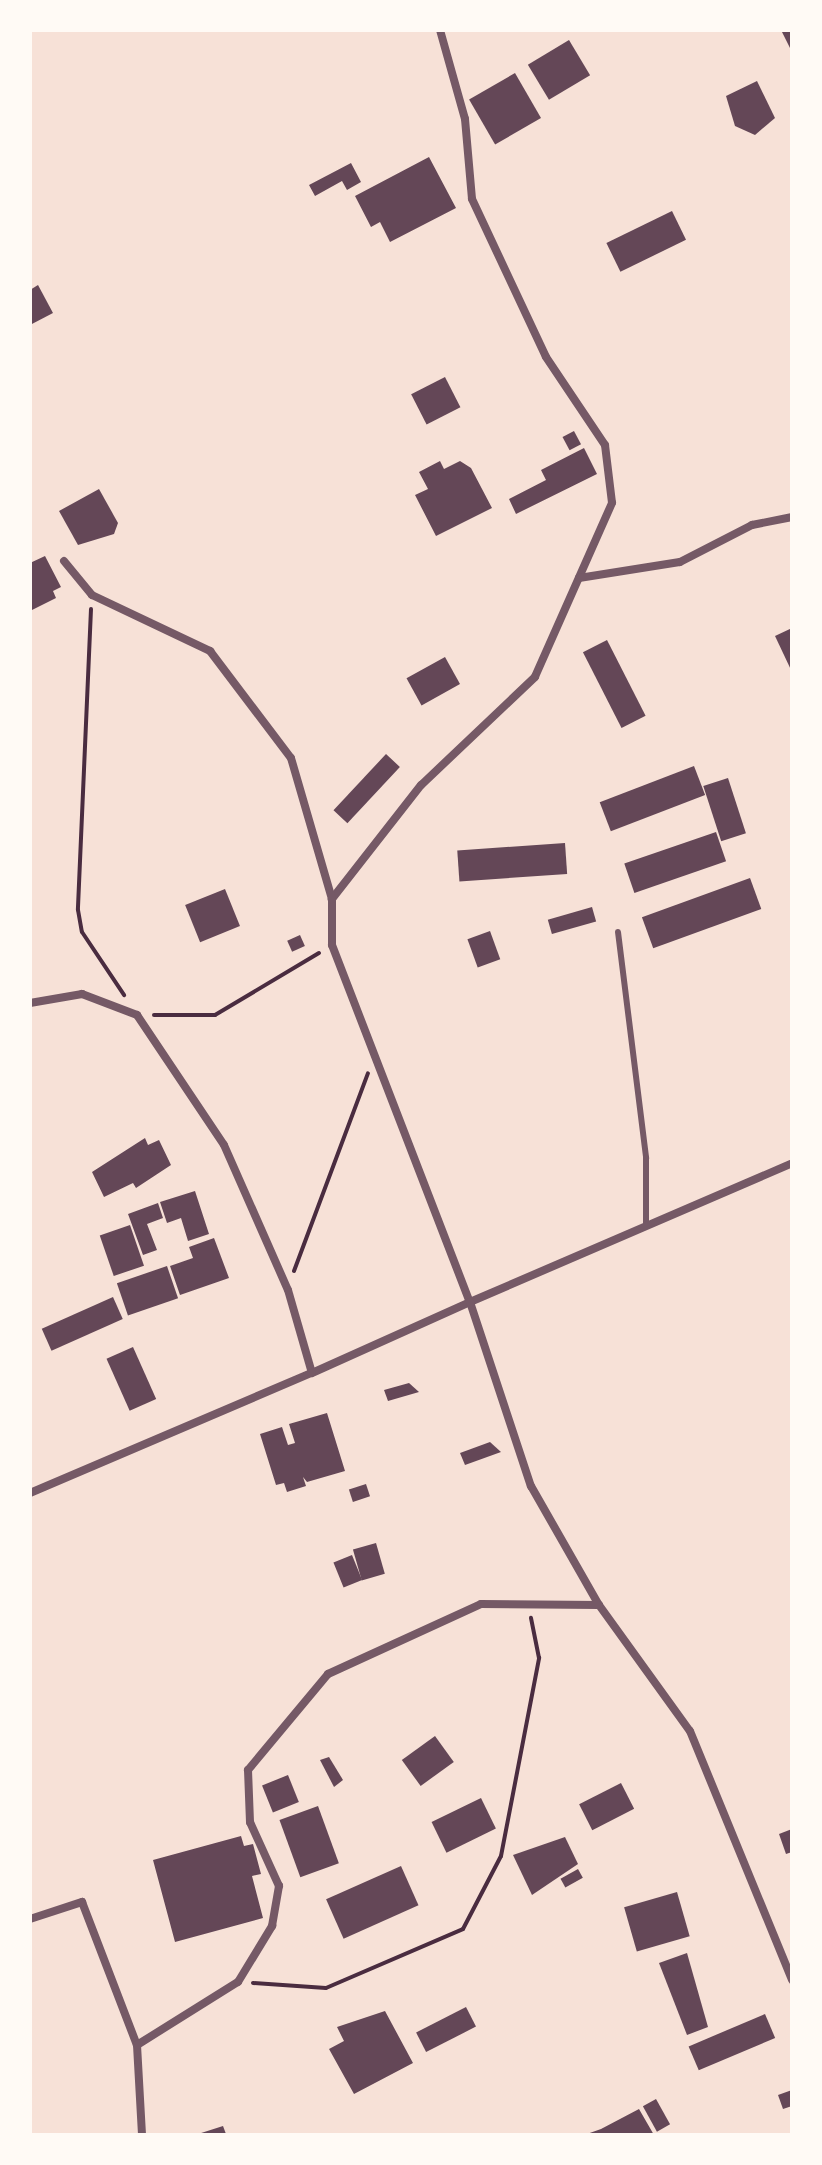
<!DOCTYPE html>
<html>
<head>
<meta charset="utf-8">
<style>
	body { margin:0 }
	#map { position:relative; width:822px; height:2165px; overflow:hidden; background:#f7e1d7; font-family:"Archivo Narrow",sans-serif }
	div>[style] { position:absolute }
	.building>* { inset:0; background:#644757; transform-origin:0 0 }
	.path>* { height:4px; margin:-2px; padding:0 2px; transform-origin:2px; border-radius:2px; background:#4a2c40 }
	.service>* { height:6px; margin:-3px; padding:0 3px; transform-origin:3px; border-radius:3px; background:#755966 }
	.minor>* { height:8px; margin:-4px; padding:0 4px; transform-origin:4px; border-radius:4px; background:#755966 }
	span { translate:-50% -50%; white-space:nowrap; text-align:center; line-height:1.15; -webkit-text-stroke:8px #fffaf5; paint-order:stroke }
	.frame { position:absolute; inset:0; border:32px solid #fffaf5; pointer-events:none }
</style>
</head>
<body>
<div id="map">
	<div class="building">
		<i style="clip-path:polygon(781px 30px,792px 30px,792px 52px)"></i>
		<i style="left:569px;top:40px;width:41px;height:48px;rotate:59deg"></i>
		<i style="left:515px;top:73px;width:52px;height:53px;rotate:60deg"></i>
		<i style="clip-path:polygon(757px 81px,775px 118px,755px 135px,735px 126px,726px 96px)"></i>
		<i style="clip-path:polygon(429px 157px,456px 208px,390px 242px,380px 222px,371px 227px,355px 196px)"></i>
		<i style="clip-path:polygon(351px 163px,361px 182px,347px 190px,342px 181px,315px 196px,309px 185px)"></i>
		<i style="left:672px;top:211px;width:32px;height:73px;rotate:64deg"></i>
		<i style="clip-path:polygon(38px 285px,53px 313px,30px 325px,30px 290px)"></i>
		<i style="left:445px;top:377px;width:34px;height:38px;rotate:63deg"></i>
		<i style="left:574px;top:431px;width:15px;height:13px;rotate:62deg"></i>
		<i style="clip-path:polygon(584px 448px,597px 474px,516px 514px,509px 499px,546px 480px,541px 470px)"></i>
		<i style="clip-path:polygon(440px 461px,444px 469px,460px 461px,471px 468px,492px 508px,436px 536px,415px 495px,428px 489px,419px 472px)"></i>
		<i style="clip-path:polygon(99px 489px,118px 523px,114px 534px,78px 545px,59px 511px)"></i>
		<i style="clip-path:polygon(45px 556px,61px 587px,53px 591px,56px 598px,32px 610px,30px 563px)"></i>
		<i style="clip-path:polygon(792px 628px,792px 672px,775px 636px)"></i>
		<i style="left:607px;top:640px;width:85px;height:27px;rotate:63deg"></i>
		<i style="left:445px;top:657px;width:31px;height:44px;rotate:61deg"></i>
		<i style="left:386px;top:754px;width:19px;height:77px;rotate:43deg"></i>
		<i style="left:694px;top:766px;width:31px;height:101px;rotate:69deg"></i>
		<i style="left:728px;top:778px;width:58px;height:26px;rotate:72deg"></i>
		<i style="left:716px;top:832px;width:31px;height:97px;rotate:71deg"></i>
		<i style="left:565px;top:843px;width:31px;height:108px;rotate:86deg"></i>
		<i style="left:750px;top:878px;width:33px;height:115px;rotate:70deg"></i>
		<i style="left:225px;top:889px;width:40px;height:43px;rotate:68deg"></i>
		<i style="left:592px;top:907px;width:15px;height:46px;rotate:74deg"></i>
		<i style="left:490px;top:931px;width:30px;height:24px;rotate:70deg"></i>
		<i style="left:300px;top:935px;width:12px;height:14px;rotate:66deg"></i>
		<i style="clip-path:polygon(145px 1138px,148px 1145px,159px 1140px,171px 1165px,136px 1188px,133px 1183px,104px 1197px,92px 1172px)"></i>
		<i style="clip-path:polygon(195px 1191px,209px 1234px,188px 1241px,181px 1218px,167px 1223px,160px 1202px)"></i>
		<i style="clip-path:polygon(158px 1203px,163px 1218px,147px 1224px,157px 1250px,143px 1255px,128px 1214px)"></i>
		<i style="left:130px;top:1225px;width:43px;height:32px;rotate:71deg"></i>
		<i style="clip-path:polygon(214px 1238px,229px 1278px,180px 1295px,170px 1266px,193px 1258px,189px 1247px)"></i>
		<i style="left:167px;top:1266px;width:34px;height:53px;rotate:71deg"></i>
		<i style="left:113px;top:1297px;width:24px;height:78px;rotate:66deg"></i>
		<i style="left:133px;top:1347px;width:57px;height:29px;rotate:66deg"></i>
		<i style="clip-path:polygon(409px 1383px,419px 1392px,388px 1401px,384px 1390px)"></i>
		<i style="clip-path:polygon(327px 1413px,345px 1471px,307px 1482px,303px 1477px,306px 1486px,287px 1492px,284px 1483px,276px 1485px,260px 1434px,282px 1427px,288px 1445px,295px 1443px,289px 1424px)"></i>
		<i style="clip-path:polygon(490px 1442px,501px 1452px,465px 1465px,460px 1453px)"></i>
		<i style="left:366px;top:1484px;width:13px;height:18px;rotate:72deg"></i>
		<i style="left:376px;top:1543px;width:32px;height:24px;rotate:74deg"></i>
		<i style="left:352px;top:1555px;width:27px;height:20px;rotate:68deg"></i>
		<i style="left:435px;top:1736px;width:32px;height:41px;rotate:54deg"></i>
		<i style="clip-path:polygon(329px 1757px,343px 1780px,334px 1787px,320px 1760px)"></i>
		<i style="left:288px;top:1775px;width:29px;height:28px;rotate:68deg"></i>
		<i style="left:621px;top:1783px;width:29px;height:47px;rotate:63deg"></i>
		<i style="left:481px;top:1798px;width:34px;height:55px;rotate:64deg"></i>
		<i style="left:318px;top:1806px;width:61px;height:41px;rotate:70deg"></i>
		<i style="clip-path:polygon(792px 1829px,792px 1852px,786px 1854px,779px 1834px)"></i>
		<i style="clip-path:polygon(241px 1836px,244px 1846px,253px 1844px,261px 1874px,252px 1876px,263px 1918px,175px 1942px,153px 1860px)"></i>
		<i style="clip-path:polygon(565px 1837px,578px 1864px,532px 1895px,513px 1855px)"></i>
		<i style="left:401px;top:1866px;width:43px;height:82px;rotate:66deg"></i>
		<i style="left:578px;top:1869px;width:10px;height:20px;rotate:61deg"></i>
		<i style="left:677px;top:1892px;width:46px;height:55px;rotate:74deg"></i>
		<i style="clip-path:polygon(687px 1953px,708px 2027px,687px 2035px,659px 1963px)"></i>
		<i style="left:466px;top:2007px;width:22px;height:56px;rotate:63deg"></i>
		<i style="clip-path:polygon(385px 2011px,413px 2063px,354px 2094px,329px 2049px,344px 2041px,337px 2027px)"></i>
		<i style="left:765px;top:2014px;width:26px;height:83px;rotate:67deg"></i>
		<i style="clip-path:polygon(792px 2090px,792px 2106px,783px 2109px,778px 2095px)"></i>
		<i style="left:656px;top:2099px;width:29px;height:15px;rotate:61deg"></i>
		<i style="clip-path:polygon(639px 2109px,654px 2135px,584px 2135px,601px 2129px)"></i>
		<i style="clip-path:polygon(223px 2126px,226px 2134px,198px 2135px,198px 2134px)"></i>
	</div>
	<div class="path">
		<i style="left:91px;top:609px;width:301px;rotate:92.5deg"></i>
		<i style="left:78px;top:910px;width:22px;rotate:80deg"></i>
		<i style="left:82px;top:932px;width:76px;rotate:56.3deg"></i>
		<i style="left:154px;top:1015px;width:61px"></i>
		<i style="left:215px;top:1015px;width:121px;rotate:-30.8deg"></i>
		<i style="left:294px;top:1271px;width:211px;rotate:-69.5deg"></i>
		<i style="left:253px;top:1983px;width:73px;rotate:3.9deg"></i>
		<i style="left:326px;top:1988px;width:149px;rotate:-23.3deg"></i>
		<i style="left:463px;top:1929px;width:82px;rotate:-62.5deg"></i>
		<i style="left:501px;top:1856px;width:202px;rotate:-79.1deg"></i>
		<i style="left:539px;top:1658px;width:41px;rotate:-101.3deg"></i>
	</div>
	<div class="service">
		<i style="left:618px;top:932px;width:228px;rotate:82.9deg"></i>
		<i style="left:646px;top:1158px;width:65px;rotate:90deg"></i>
	</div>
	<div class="minor">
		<i style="left:440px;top:30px;width:92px;rotate:74.3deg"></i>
		<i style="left:465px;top:119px;width:80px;rotate:85deg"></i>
		<i style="left:472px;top:199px;width:174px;rotate:64.9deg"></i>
		<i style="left:546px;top:357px;width:106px;rotate:56.2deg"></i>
		<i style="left:605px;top:445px;width:58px;rotate:83.1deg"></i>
		<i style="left:612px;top:503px;width:190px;rotate:113.9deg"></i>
		<i style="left:535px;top:677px;width:157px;rotate:136.5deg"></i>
		<i style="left:421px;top:785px;width:145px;rotate:128deg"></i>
		<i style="left:332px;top:899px;width:46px;rotate:90deg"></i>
		<i style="left:332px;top:945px;width:383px;rotate:68.9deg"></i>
		<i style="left:470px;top:1302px;width:351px;rotate:-23.3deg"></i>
		<i style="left:64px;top:561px;width:44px;rotate:50.5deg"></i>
		<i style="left:92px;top:595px;width:131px;rotate:25.4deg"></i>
		<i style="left:210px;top:651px;width:134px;rotate:52.9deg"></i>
		<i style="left:291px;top:758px;width:147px;rotate:73.8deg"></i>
		<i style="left:579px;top:578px;width:102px;rotate:-9deg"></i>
		<i style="left:680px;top:562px;width:81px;rotate:-27.2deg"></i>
		<i style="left:752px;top:525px;width:41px;rotate:-11.3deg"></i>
		<i style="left:30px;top:1003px;width:53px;rotate:-9.8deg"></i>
		<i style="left:82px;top:994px;width:59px;rotate:20.9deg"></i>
		<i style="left:137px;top:1015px;width:156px;rotate:56.2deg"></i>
		<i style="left:224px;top:1145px;width:158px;rotate:66.2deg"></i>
		<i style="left:288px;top:1290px;width:86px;rotate:73.9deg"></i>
		<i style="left:312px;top:1373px;width:173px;rotate:-24.2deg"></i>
		<i style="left:470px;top:1302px;width:194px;rotate:71.7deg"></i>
		<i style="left:531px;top:1486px;width:137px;rotate:60.3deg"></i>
		<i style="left:599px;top:1605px;width:155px;rotate:54.2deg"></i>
		<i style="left:690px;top:1731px;width:269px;rotate:67.7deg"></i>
		<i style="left:30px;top:1493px;width:306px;rotate:-23.1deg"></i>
		<i style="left:30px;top:1919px;width:55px;rotate:-18.1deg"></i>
		<i style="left:82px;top:1902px;width:153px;rotate:69deg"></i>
		<i style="left:137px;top:2045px;width:90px;rotate:86.8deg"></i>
		<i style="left:137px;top:2045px;width:119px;rotate:-32deg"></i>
		<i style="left:238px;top:1982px;width:66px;rotate:-58.7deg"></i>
		<i style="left:272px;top:1926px;width:41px;rotate:-80.1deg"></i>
		<i style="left:279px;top:1886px;width:70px;rotate:-114.4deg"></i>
		<i style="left:250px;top:1822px;width:52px;rotate:-92.2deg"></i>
		<i style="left:248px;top:1770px;width:125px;rotate:-50.2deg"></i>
		<i style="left:328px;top:1674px;width:168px;rotate:-24.6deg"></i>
		<i style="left:481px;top:1604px;width:118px;rotate:0.5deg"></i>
	</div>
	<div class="frame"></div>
</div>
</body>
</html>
